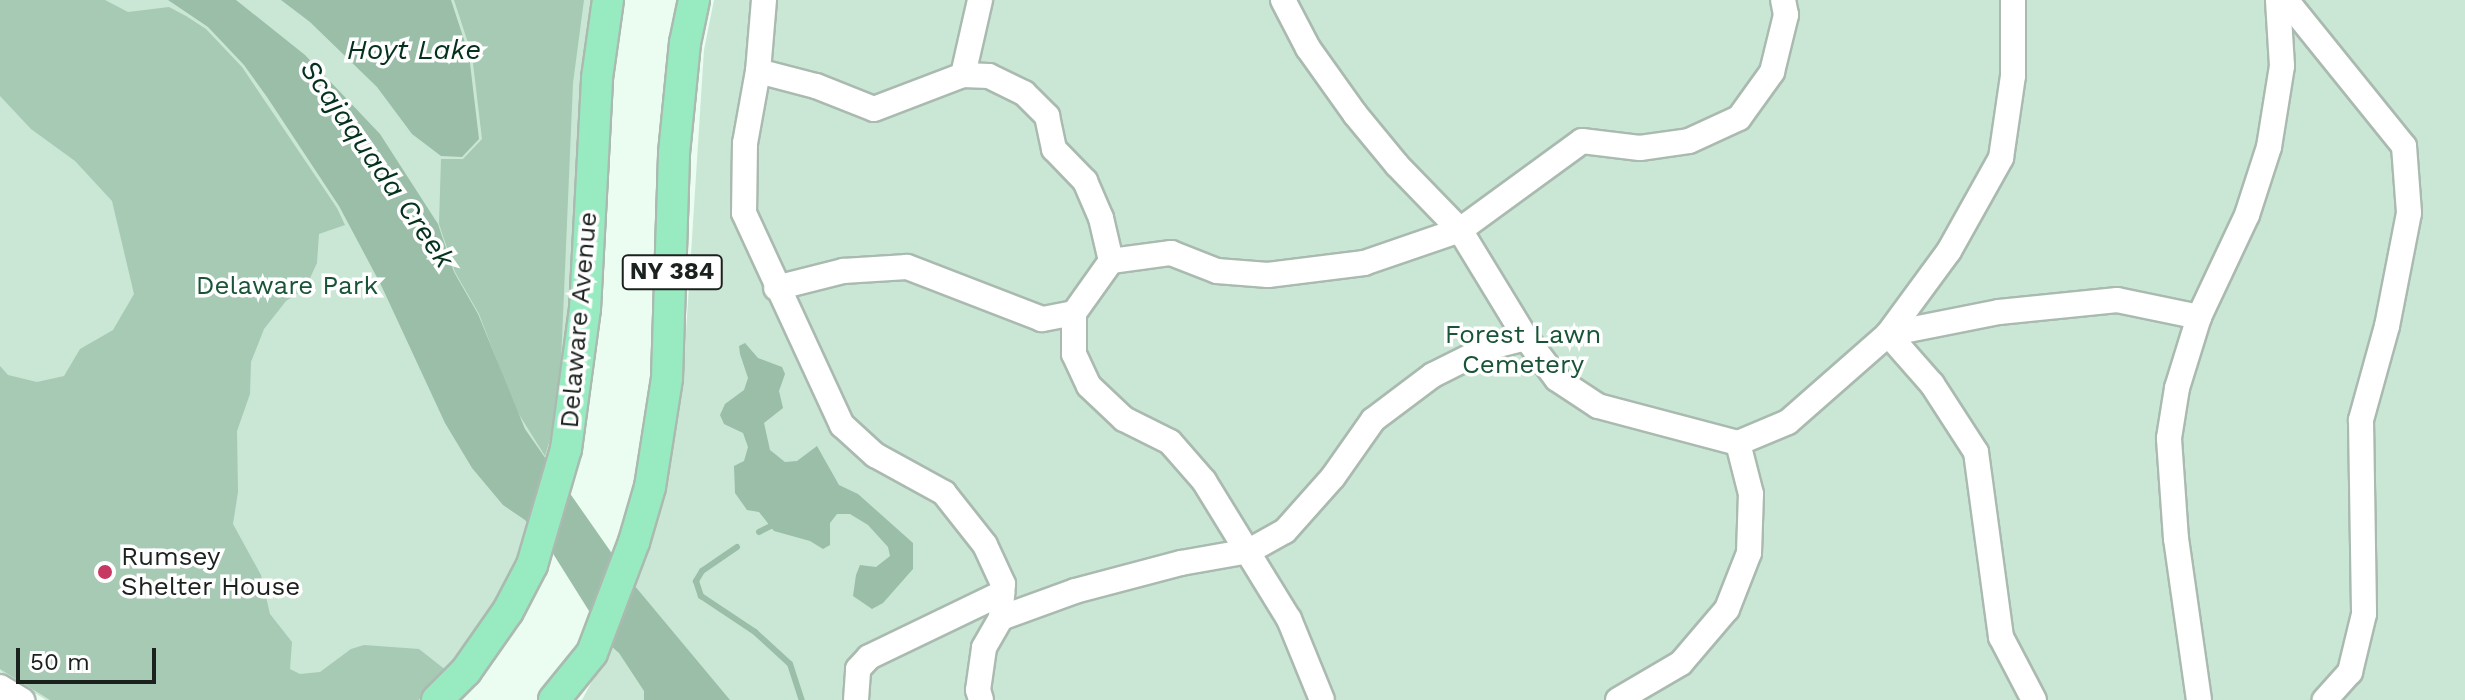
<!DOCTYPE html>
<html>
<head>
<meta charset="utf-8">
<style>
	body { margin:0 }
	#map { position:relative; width:2465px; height:700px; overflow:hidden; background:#ebfcf1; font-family:"Work Sans",sans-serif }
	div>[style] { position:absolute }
	.green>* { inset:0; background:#c9e7d4 }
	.forest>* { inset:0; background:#a7cab4 }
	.water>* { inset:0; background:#9bbea8 }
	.stream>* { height:6px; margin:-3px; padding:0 3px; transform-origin:3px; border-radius:3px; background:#9bbea8 }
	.roads { filter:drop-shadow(2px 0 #aabab0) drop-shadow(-2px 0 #aabab0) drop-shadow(0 2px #aabab0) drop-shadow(0 -2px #aabab0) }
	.minor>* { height:24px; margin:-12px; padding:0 12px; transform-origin:12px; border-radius:12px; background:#fff }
	.major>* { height:30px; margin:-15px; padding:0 15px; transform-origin:15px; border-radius:15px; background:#98ebc1 }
	.dots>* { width:22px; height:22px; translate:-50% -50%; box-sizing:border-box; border:4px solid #fff; border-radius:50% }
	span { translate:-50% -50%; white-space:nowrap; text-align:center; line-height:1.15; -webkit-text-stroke:7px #fff; paint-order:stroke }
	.shield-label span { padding:2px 6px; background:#fff; border:2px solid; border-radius:6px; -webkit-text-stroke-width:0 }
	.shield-label { font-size:24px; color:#1b211d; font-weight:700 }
	.park-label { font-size:26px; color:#195437 }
	.street-label { font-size:26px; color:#1b211d }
	.poi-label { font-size:26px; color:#1b211d }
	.left { translate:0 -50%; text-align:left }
	.water-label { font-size:28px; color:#04321d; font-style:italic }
	.scale { position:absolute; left:16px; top:648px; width:140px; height:36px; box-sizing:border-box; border:4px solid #1b211d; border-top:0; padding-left:10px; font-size:24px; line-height:28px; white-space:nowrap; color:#1b211d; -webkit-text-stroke:6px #fff; paint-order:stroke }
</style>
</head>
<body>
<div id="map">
	<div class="green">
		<i style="clip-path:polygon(0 0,593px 0,583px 78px,572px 313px,554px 438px,522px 549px,500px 597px,447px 671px,414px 700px,46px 700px,0 671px)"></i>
		<i style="clip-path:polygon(714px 0,2465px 0,2465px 700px,582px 700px,610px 647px,642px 569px,675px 437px,684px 364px,704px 50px)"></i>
	</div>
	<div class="forest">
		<i style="clip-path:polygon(0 0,105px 0,128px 12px,169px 7px,186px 16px,206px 29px,242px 67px,337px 208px,345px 225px,319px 234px,317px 263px,305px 289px,286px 301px,264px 329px,251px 362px,250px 394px,237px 431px,238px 492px,233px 524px,261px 575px,270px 614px,292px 642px,290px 669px,300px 674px,320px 672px,351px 649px,364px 645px,419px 649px,447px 671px,419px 700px,50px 700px,0 669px,0 366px,8px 375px,37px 382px,64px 376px,80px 349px,113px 330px,134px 294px,112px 201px,75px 161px,31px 129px,0 96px)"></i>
		<i style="clip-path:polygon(454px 0,584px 0,573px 83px,560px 386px,555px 423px,545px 456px,515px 408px,479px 314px,455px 272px,439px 224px,441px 159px,463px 159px,482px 139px,472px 55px)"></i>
	</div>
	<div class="water">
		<i style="clip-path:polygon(168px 0,236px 0,305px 55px,380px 134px,438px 224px,454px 272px,478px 314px,525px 429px,634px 585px,730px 700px,644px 700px,644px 691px,619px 653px,611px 646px,552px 552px,525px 520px,503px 505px,472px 468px,445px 423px,381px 285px,339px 206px,267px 97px,244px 65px,208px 27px)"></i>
		<i style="clip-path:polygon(281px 0,451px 0,469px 55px,479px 139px,462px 157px,441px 156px,412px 134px,377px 87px,310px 22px)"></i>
		<i style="clip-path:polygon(745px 343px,758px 358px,782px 367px,785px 374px,779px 391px,783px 408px,764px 423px,770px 450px,785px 462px,797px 461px,817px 446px,839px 485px,858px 494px,913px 543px,913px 569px,883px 603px,872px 609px,853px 596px,856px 575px,860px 565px,876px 567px,890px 556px,888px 547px,868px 525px,850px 514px,837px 514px,830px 523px,830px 545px,823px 549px,810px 541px,774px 531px,759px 512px,747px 510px,735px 493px,734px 466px,744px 461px,748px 447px,743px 433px,724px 424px,720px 415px,725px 404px,744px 390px,748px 378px,740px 354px,739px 346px)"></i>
	</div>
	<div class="stream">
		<i style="left:759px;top:532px;width:13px;rotate:-27deg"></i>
		<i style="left:737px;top:547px;width:42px;rotate:145.6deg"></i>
		<i style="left:702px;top:571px;width:12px;rotate:121deg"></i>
		<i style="left:696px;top:581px;width:16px;rotate:72deg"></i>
		<i style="left:701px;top:596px;width:65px;rotate:33.7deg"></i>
		<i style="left:755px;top:632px;width:47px;rotate:42.4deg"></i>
		<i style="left:790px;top:664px;width:38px;rotate:72deg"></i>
	</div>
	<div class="roads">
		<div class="minor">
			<i style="left:764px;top:0;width:71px;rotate:94.8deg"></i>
			<i style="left:758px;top:71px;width:73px;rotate:100.2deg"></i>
			<i style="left:745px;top:143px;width:70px;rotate:90.8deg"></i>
			<i style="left:744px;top:213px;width:234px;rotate:65.2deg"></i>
			<i style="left:842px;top:425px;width:45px;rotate:42.3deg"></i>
			<i style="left:875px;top:455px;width:79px;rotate:28.8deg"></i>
			<i style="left:944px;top:493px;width:66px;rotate:51.7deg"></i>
			<i style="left:985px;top:545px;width:43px;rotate:65.2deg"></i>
			<i style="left:1003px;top:584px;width:9px;rotate:96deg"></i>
			<i style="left:1002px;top:593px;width:25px;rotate:92deg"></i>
			<i style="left:1001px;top:618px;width:34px;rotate:120deg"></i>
			<i style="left:984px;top:648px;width:42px;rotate:98.1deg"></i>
			<i style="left:978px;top:690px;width:10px;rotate:73deg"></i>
			<i style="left:1283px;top:0;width:54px;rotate:62.5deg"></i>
			<i style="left:1308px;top:48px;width:81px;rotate:54.5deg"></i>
			<i style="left:1355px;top:114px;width:66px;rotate:50.5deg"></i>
			<i style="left:1397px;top:165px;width:91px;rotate:45.9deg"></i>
			<i style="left:1460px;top:230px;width:127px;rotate:58.6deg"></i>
			<i style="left:1526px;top:338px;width:51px;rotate:52.9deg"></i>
			<i style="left:1557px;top:379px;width:49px;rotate:33.4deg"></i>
			<i style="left:1598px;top:406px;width:145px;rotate:14.8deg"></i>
			<i style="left:1738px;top:443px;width:54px;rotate:-22.8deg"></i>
			<i style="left:1788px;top:422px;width:133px;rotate:-41.3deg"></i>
			<i style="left:1888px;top:334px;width:103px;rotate:-53.7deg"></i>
			<i style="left:1949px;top:251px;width:107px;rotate:-60.8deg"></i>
			<i style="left:2001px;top:158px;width:83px;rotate:-81.7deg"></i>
			<i style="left:2013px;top:76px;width:76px;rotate:-90deg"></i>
			<i style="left:2286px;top:0;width:188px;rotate:51.1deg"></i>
			<i style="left:2404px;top:146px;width:67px;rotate:85.7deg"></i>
			<i style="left:2409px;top:213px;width:115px;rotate:101deg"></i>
			<i style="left:2387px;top:326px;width:98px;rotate:105.5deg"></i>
			<i style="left:2361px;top:420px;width:194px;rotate:89.1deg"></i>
			<i style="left:2364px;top:614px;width:60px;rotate:103.6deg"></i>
			<i style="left:2350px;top:672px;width:38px;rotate:132deg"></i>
			<i style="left:758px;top:71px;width:60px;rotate:14.5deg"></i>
			<i style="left:816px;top:86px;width:62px;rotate:21.6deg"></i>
			<i style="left:874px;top:109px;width:95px;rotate:-20.9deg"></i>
			<i style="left:963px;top:75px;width:26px;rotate:2deg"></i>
			<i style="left:989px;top:76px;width:39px;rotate:26deg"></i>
			<i style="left:1024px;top:93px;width:33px;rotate:45deg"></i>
			<i style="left:1047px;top:116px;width:34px;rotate:78deg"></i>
			<i style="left:1054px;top:149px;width:45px;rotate:45.9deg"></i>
			<i style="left:1085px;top:181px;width:40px;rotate:66.6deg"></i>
			<i style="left:1101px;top:218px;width:44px;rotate:76.9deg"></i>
			<i style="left:1111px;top:261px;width:64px;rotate:125.4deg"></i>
			<i style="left:1074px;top:313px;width:33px;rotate:169deg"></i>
			<i style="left:1042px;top:319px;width:145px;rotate:-158.9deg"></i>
			<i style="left:907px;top:267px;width:64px;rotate:176.4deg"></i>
			<i style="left:843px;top:271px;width:69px;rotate:165.8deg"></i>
			<i style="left:963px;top:75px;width:77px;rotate:-77.2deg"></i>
			<i style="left:1111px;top:261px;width:61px;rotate:-7.6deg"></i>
			<i style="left:1171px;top:253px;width:49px;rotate:21.4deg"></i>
			<i style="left:1217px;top:271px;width:51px;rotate:4.5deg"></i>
			<i style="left:1268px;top:275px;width:97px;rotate:-7.1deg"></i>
			<i style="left:1364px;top:263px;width:102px;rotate:-19deg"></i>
			<i style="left:1460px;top:230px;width:151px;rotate:-36.1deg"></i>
			<i style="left:1582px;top:141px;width:58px;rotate:6.9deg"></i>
			<i style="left:1640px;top:148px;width:49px;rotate:-8.1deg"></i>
			<i style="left:1689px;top:141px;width:55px;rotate:-24.7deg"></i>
			<i style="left:1739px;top:118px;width:57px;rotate:-54.3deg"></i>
			<i style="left:1772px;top:72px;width:59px;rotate:-76.2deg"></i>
			<i style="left:1786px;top:15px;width:15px;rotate:-101deg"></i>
			<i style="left:1074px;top:313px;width:41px;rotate:90deg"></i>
			<i style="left:1074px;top:354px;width:35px;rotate:65deg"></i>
			<i style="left:1089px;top:386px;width:48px;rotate:43.3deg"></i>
			<i style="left:1124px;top:419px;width:51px;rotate:26.6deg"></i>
			<i style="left:1170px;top:442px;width:52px;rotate:48.9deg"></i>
			<i style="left:1204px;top:481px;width:162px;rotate:58.4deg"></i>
			<i style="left:1289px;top:619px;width:87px;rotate:67.8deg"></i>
			<i style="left:1888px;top:334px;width:67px;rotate:48.7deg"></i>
			<i style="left:1932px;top:384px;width:81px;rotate:57.1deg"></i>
			<i style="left:1976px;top:452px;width:187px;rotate:82.3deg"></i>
			<i style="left:2001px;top:637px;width:71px;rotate:62.4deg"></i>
			<i style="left:1888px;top:334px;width:113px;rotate:-11.2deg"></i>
			<i style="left:1999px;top:312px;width:119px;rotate:-5.8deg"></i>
			<i style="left:2117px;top:300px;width:84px;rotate:11.7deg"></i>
			<i style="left:1001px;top:618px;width:79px;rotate:-20deg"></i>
			<i style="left:1075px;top:591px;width:110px;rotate:-14.8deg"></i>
			<i style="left:1181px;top:563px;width:69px;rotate:-10deg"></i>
			<i style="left:1249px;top:551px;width:41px;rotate:-29.1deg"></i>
			<i style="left:1285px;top:531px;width:72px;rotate:-48.4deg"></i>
			<i style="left:1333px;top:477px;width:70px;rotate:-54.9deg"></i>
			<i style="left:1373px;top:420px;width:75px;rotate:-36.9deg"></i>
			<i style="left:1433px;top:375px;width:60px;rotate:-26.6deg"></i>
			<i style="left:1487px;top:348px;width:40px;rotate:-14.4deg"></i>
			<i style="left:0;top:687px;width:26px;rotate:31deg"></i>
			<i style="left:856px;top:700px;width:31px;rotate:-86deg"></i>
			<i style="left:858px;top:669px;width:16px;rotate:-47deg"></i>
			<i style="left:869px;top:657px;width:148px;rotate:-25.7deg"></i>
			<i style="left:1618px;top:700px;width:73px;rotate:-30.4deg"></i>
			<i style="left:1681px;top:663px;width:71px;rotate:-49.6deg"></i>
			<i style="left:1727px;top:609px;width:60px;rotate:-68.6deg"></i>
			<i style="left:1749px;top:553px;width:59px;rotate:-88.1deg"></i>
			<i style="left:1751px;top:494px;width:53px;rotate:-104.3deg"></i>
			<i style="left:2199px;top:700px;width:163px;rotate:-98.1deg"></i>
			<i style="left:2176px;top:539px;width:101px;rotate:-94deg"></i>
			<i style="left:2169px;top:438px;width:51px;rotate:-80.9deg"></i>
			<i style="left:2177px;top:388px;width:74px;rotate:-72.8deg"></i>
			<i style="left:2199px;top:317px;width:113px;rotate:-64.8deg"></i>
			<i style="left:2247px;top:215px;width:71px;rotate:-72.1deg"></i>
			<i style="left:2269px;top:147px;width:82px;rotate:-80.9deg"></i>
			<i style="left:2282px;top:66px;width:66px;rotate:-93.5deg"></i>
		</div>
		<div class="major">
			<i style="left:437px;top:700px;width:41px;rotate:-45deg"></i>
			<i style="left:466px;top:671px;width:73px;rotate:-55deg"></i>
			<i style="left:508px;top:611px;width:52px;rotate:-62.4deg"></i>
			<i style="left:532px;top:565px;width:121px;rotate:-73.7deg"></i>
			<i style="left:566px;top:449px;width:141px;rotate:-82.3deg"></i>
			<i style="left:585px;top:309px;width:231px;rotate:-87deg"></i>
			<i style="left:597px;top:78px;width:79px;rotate:-82deg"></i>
			<i style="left:554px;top:700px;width:60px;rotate:-51deg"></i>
			<i style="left:592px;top:653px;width:119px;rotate:-69.3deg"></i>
			<i style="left:634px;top:542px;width:57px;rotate:-73.8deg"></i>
			<i style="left:650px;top:487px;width:110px;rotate:-81.1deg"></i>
			<i style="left:667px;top:378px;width:225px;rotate:-88.2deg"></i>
			<i style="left:674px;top:153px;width:111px;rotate:-84.3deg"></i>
			<i style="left:685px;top:43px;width:44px;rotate:-78.2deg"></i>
		</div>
	</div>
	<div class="dots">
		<i style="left:105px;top:572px;background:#c73963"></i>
	</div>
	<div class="shield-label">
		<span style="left:672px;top:272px">NY 384</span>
	</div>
	<div class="park-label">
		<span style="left:287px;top:286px">Delaware Park</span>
		<span style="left:1523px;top:350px">Forest Lawn<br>Cemetery</span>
	</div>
	<div class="street-label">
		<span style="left:579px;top:320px;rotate:-85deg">Delaware Avenue</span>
	</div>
	<div class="poi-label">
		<span class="left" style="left:121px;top:572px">Rumsey<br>Shelter House</span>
	</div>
	<div class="water-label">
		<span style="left:414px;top:50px">Hoyt Lake</span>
		<span style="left:377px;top:164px;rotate:55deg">Scajaquada Creek</span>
	</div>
	<div class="scale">50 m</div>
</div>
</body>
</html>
